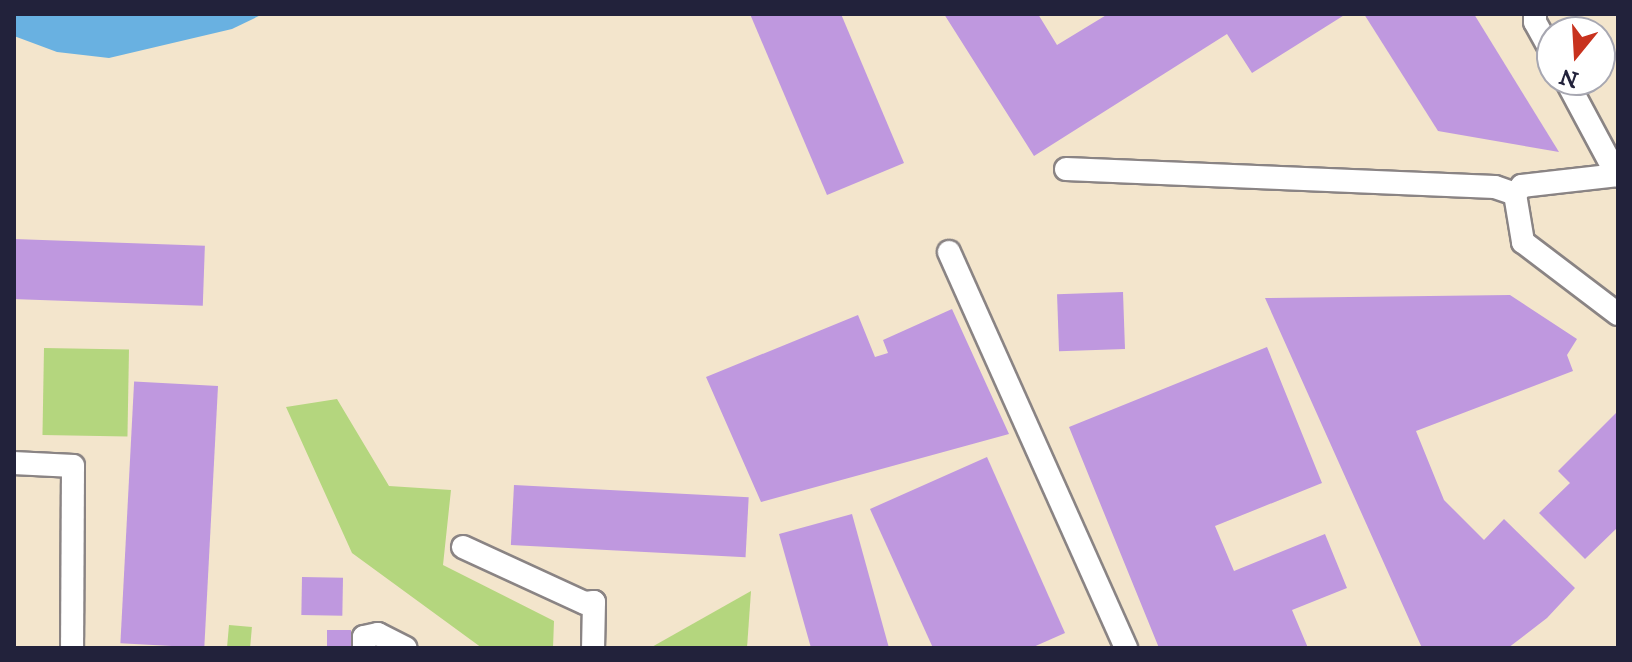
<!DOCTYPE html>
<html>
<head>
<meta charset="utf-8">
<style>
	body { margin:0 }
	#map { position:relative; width:1632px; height:662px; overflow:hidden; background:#f3e5cc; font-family:"IM FELL DW Pica",serif }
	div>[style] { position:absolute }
	.green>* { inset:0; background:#b4d67e; transform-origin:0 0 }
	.water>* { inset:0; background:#69b1e1 }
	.building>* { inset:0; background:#bf98df; transform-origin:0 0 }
	.roads { filter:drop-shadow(2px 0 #8a8484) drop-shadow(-2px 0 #8a8484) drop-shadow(0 2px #8a8484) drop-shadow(0 -2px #8a8484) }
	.service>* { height:22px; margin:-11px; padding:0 11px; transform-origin:11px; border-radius:11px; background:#fff }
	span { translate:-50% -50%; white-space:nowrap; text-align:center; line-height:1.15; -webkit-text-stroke:8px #fff; paint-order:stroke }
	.frame { position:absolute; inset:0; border:16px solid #22223b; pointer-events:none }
	.north { position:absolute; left:1536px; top:16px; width:80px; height:80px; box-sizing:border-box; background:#fff; border:2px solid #a7a7b1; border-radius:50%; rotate:198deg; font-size:22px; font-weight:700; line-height:32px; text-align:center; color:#22223b }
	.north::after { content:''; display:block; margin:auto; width:28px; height:36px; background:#c8321e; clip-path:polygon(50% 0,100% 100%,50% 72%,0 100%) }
</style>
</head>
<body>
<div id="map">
	<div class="green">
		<i style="left:44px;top:348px;width:85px;height:87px;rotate:1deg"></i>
		<i style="clip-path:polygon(337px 399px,389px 486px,451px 490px,443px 565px,554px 621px,553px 648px,482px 648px,352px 553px,286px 407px)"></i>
		<i style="clip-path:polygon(751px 591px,747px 648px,650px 648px)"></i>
		<i style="left:229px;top:625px;width:23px;height:23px;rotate:5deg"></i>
	</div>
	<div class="water">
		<i style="clip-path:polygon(14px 14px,263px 14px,232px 29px,109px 58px,57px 52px,14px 36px)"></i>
	</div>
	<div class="building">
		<i style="clip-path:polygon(750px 14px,841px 14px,904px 163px,827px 195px)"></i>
		<i style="clip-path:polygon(944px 14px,1038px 14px,1057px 45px,1108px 14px,1346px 14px,1252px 73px,1227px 34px,1034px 156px)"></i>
		<i style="clip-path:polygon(1364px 14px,1474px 14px,1559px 152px,1438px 131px)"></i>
		<i style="left:14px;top:239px;width:191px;height:60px;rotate:2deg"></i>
		<i style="left:1123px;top:292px;width:57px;height:66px;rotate:88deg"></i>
		<i style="clip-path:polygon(1510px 295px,1577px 339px,1567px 355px,1573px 371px,1416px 431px,1444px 500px,1484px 540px,1504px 519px,1575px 588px,1547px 618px,1508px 648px,1422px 648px,1265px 298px)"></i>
		<i style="clip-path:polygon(952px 309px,1009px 434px,761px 502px,706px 377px,858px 315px,875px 357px,888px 353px,883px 340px)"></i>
		<i style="clip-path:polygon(1267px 347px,1322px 483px,1215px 526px,1234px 571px,1325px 534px,1347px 588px,1292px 610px,1308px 648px,1159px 648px,1069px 427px)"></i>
		<i style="left:218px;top:386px;width:262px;height:84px;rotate:93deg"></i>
		<i style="clip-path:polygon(1618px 411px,1618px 527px,1585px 559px,1539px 513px,1570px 483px,1558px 471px)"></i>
		<i style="clip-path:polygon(987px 457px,1065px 633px,1031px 648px,933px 648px,870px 509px)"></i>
		<i style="left:514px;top:485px;width:235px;height:60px;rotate:3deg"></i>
		<i style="clip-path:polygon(852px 514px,889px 648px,811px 648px,779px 534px)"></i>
		<i style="left:302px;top:577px;width:41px;height:38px;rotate:1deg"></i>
		<i style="left:327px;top:630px;width:24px;height:18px"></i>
	</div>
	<div class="roads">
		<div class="service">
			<i style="left:1535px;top:14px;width:8px;rotate:90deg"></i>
			<i style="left:1535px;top:22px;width:35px;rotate:61deg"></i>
			<i style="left:1566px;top:80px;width:108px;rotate:61.8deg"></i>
			<i style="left:1066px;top:169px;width:429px;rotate:2.4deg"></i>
			<i style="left:1495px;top:187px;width:21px;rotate:19deg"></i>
			<i style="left:1618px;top:175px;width:97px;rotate:173.5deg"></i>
			<i style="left:1522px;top:186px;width:11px;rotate:131deg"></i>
			<i style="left:1515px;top:194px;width:49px;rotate:80.5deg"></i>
			<i style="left:1523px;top:242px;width:119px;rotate:37.2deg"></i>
			<i style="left:949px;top:252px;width:434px;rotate:65.9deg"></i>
			<i style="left:14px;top:463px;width:59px;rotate:2.9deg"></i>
			<i style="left:73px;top:466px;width:182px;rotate:90.3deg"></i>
			<i style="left:463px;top:547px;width:134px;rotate:24.7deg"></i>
			<i style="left:585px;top:603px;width:9px;rotate:-6deg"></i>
			<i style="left:594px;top:602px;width:46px;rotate:91.2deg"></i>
			<i style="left:364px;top:648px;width:11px;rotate:-90deg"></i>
			<i style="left:364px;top:637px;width:14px;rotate:-12deg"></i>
			<i style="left:378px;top:634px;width:31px;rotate:27deg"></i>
		</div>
	</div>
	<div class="frame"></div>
	<div class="north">N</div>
</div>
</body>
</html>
